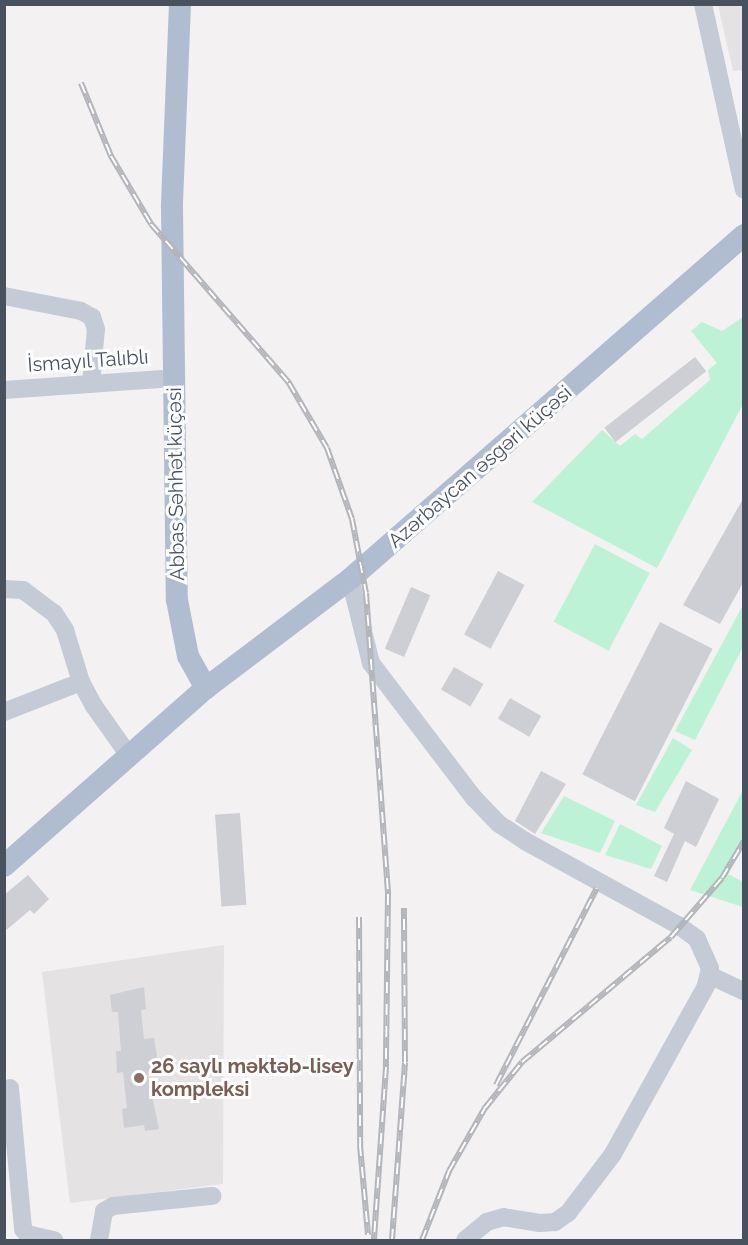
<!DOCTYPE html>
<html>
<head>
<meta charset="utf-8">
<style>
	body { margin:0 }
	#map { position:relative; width:748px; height:1245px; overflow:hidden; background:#f3f1f1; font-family:Raleway,sans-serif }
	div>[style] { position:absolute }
	.education>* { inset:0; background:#e4e2e3 }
	.green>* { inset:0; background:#bef2d7; transform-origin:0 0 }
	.building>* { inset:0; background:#cdcfd5; transform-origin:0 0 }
	.minor>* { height:18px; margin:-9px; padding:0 9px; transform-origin:9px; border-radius:9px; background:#c4cbd6 }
	.major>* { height:22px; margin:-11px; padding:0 11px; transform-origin:11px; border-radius:11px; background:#b0bdd0 }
	.rail>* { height:6px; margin-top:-3px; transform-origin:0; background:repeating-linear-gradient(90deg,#fff 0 11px,#b3b5bb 0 22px); box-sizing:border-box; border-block:2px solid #b3b5bb }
	.dots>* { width:16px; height:16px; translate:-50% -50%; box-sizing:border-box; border:3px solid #fff; border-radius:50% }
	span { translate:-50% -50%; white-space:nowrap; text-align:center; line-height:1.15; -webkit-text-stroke:6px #fff; paint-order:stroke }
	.street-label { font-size:20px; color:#48525f }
	.education-label { font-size:20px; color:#785e54; font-weight:700 }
	.left { translate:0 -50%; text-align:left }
	.frame { position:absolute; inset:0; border:6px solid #48525f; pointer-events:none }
</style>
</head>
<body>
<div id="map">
	<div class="education">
		<i style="clip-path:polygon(718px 5px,743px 5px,743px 70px,733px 71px)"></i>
		<i style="clip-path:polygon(224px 945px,223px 1184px,70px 1203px,42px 972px)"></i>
	</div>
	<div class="green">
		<i style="clip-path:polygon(743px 317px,743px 404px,657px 568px,532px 502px,602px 430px,620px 446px,635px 434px,642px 439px,710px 380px,708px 370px,717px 363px,691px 331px,702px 322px,722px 331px)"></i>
		<i style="left:595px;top:544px;width:62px;height:88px;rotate:28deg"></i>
		<i style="clip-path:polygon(743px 605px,743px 647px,695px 740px,675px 731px)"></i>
		<i style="clip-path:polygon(673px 738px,692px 750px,655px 812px,636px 805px)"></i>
		<i style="clip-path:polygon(743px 790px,743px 844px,728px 874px,743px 882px,743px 907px,690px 890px)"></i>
		<i style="clip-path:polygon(564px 796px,615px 821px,600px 853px,541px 833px)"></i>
		<i style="clip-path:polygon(620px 824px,662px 846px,651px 869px,605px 855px)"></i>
	</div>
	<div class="building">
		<i style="left:695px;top:357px;width:18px;height:115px;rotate:52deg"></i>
		<i style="clip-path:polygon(744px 497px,744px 581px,720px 624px,683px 605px)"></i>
		<i style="left:498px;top:571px;width:30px;height:72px;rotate:28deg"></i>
		<i style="left:411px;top:587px;width:21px;height:67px;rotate:23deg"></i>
		<i style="left:660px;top:622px;width:59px;height:171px;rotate:27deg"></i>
		<i style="left:454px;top:667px;width:34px;height:26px;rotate:30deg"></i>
		<i style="left:510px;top:698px;width:36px;height:24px;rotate:30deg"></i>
		<i style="clip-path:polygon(541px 771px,566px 784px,535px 834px,515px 821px)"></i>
		<i style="clip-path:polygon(686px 781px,719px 799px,696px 847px,685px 841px,667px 882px,654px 876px,674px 834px,664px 828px)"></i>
		<i style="left:240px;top:813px;width:92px;height:25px;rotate:86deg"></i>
		<i style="clip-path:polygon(28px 875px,49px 899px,34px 914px,30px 910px,4px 932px,4px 895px)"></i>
		<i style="clip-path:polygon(144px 987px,146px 1009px,141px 1010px,144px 1039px,154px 1038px,160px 1075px,148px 1076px,159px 1129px,145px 1131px,144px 1125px,124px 1128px,122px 1109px,127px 1108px,123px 1072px,117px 1073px,116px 1051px,121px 1051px,118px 1012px,112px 1012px,110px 995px)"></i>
	</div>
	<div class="minor">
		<i style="left:703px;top:4px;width:190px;rotate:77.6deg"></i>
		<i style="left:4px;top:296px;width:78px;rotate:11deg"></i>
		<i style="left:81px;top:311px;width:13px;rotate:29deg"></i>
		<i style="left:92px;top:317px;width:13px;rotate:72deg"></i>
		<i style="left:96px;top:329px;width:55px;rotate:95.2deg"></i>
		<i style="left:4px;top:390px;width:170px;rotate:-4deg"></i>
		<i style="left:350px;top:579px;width:87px;rotate:76deg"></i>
		<i style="left:371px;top:663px;width:170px;rotate:52.7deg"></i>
		<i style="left:474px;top:798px;width:36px;rotate:46deg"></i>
		<i style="left:499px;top:824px;width:31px;rotate:33deg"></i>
		<i style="left:525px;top:841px;width:175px;rotate:28.8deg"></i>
		<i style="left:678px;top:925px;width:24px;rotate:36deg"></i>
		<i style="left:697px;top:939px;width:32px;rotate:66deg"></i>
		<i style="left:710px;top:968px;width:18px;rotate:103deg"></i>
		<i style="left:706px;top:986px;width:192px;rotate:119deg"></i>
		<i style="left:613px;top:1154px;width:74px;rotate:127.3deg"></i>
		<i style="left:568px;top:1213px;width:16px;rotate:145deg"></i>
		<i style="left:555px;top:1222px;width:15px;rotate:176deg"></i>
		<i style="left:540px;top:1223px;width:36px;rotate:-171deg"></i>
		<i style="left:504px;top:1217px;width:18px;rotate:164deg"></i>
		<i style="left:487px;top:1222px;width:28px;rotate:141deg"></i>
		<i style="left:4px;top:589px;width:19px;rotate:3deg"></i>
		<i style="left:23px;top:590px;width:39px;rotate:37deg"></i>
		<i style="left:54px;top:613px;width:20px;rotate:57deg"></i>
		<i style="left:65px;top:630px;width:54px;rotate:72.9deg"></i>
		<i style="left:81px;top:682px;width:27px;rotate:62deg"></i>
		<i style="left:94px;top:706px;width:62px;rotate:54.8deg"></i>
		<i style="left:4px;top:712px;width:83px;rotate:-21.3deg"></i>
		<i style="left:709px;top:975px;width:38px;rotate:25deg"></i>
		<i style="left:10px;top:1088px;width:142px;rotate:84.7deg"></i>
		<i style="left:23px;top:1229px;width:6px;rotate:51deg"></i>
		<i style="left:27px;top:1234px;width:28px;rotate:13deg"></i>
		<i style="left:99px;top:1240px;width:29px;rotate:-80deg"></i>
		<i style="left:104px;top:1211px;width:10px;rotate:-29deg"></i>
		<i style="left:113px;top:1206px;width:100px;rotate:-5.8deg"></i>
	</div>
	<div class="major">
		<i style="left:180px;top:4px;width:203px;rotate:92.3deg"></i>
		<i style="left:172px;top:207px;width:393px;rotate:89.3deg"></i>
		<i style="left:177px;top:600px;width:57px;rotate:78.9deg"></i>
		<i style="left:188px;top:656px;width:37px;rotate:61deg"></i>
		<i style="left:4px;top:866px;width:269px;rotate:-41.4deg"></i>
		<i style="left:206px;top:688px;width:181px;rotate:-37.1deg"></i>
		<i style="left:350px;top:579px;width:523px;rotate:-41.12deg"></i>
	</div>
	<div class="rail">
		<i style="left:81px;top:83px;width:79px;rotate:67.7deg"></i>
		<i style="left:111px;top:156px;width:79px;rotate:59.5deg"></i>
		<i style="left:151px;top:224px;width:211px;rotate:49deg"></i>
		<i style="left:289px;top:383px;width:75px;rotate:59.7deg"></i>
		<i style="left:327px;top:448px;width:75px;rotate:70.6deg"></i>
		<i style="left:352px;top:519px;width:75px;rotate:79.3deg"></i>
		<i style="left:366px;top:593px;width:302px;rotate:85.8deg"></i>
		<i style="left:388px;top:894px;width:173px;rotate:90.7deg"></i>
		<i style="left:386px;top:1067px;width:173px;rotate:94deg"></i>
		<i style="left:359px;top:917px;width:228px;rotate:89.7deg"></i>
		<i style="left:360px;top:1145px;width:90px;rotate:84.9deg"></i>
		<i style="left:496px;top:1085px;width:221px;rotate:-62.9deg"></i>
		<i style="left:392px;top:1240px;width:178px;rotate:-85.8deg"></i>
		<i style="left:405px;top:1062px;width:154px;rotate:-90.4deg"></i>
		<i style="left:422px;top:1240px;width:74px;rotate:-68.6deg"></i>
		<i style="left:449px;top:1171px;width:73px;rotate:-60.3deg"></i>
		<i style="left:485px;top:1108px;width:59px;rotate:-51.2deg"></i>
		<i style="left:522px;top:1062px;width:194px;rotate:-40deg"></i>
		<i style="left:671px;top:937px;width:78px;rotate:-49.2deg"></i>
		<i style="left:722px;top:878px;width:43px;rotate:-59.3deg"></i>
	</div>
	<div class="dots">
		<i style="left:139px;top:1078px;background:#8d6e63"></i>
	</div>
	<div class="street-label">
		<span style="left:88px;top:361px;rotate:-4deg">İsmayıl Talıblı</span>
		<span style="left:480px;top:467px;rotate:-41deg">Azərbaycan əsgəri küçəsi</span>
		<span style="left:176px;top:484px;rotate:-91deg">Abbas Səhhət küçəsi</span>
	</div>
	<div class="education-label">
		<span class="left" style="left:151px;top:1078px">26 saylı məktəb-lisey<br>kompleksi</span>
	</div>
	<div class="frame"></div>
</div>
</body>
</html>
